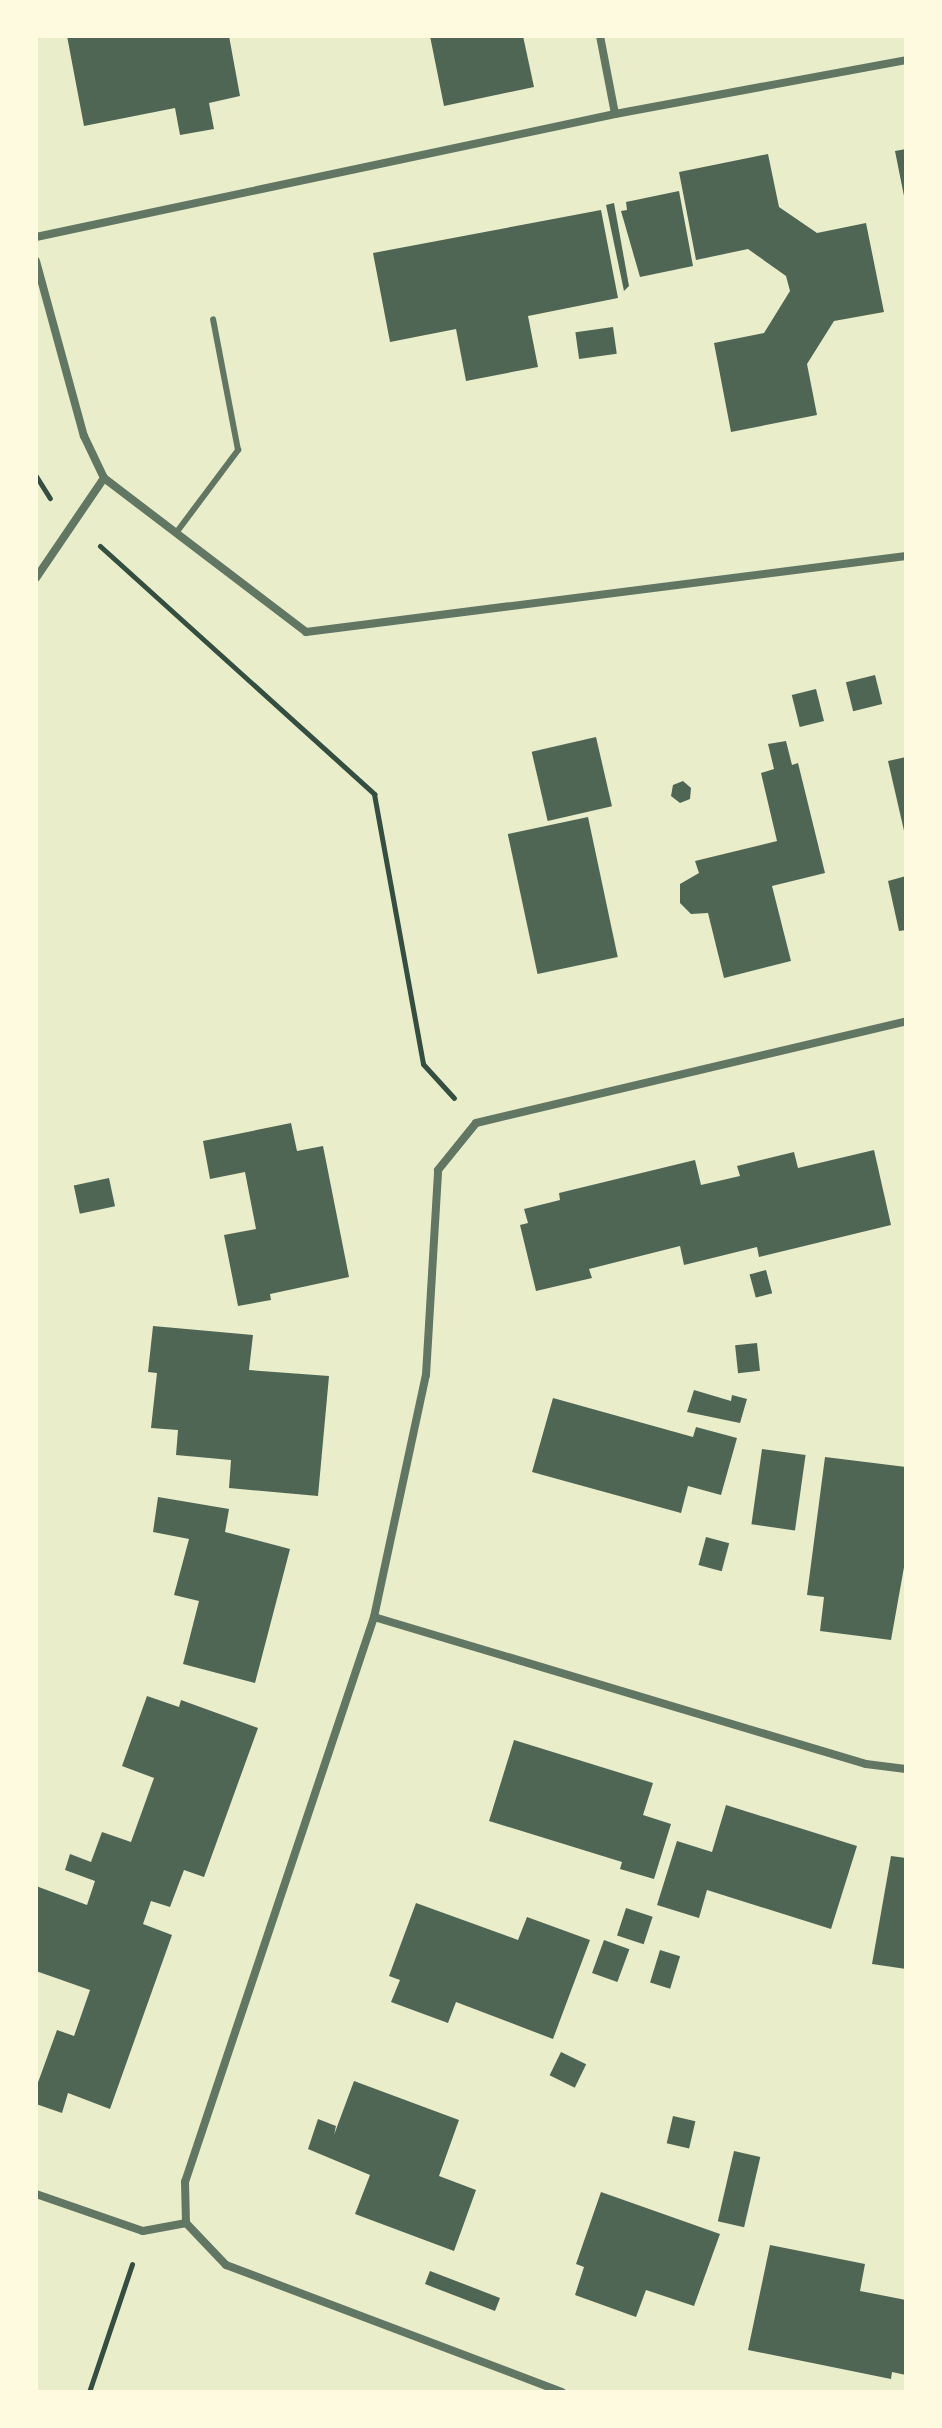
<!DOCTYPE html>
<html>
<head>
<meta charset="utf-8">
<style>
	body { margin:0 }
	#map { position:relative; width:942px; height:2428px; overflow:hidden; background:#e9edc9; font-family:"Playfair Display",serif }
	div>[style] { position:absolute }
	.building>* { inset:0; background:#4f6655; transform-origin:0 0 }
	.path>* { height:5px; margin:-2.5px; padding:0 2.5px; transform-origin:2.5px; border-radius:2.5px; background:#344e41 }
	.service>* { height:6px; margin:-3px; padding:0 3px; transform-origin:3px; border-radius:3px; background:#617663 }
	.minor>* { height:8px; margin:-4px; padding:0 4px; transform-origin:4px; border-radius:4px; background:#617663 }
	span { translate:-50% -50%; white-space:nowrap; text-align:center; line-height:1.15; -webkit-text-stroke:8px #fefae0; paint-order:stroke }
	.frame { position:absolute; inset:0; border:38px solid #fefae0; pointer-events:none }
</style>
</head>
<body>
<div id="map">
	<div class="building">
		<i style="clip-path:polygon(67px 36px,229px 36px,240px 96px,209px 103px,214px 129px,180px 135px,175px 108px,84px 126px)"></i>
		<i style="clip-path:polygon(430px 36px,523px 36px,534px 87px,444px 106px)"></i>
		<i style="clip-path:polygon(906px 149px,906px 201px,905px 201px,895px 151px)"></i>
		<i style="clip-path:polygon(768px 154px,779px 207px,817px 233px,866px 223px,884px 312px,834px 321px,807px 364px,817px 415px,731px 432px,714px 343px,764px 333px,790px 291px,786px 276px,748px 249px,696px 260px,679px 172px)"></i>
		<i style="clip-path:polygon(679px 191px,693px 266px,640px 277px,621px 211px,627px 210px,626px 202px)"></i>
		<i style="clip-path:polygon(614px 203px,629px 286px,624px 291px,606px 205px)"></i>
		<i style="clip-path:polygon(601px 210px,618px 298px,528px 316px,538px 367px,466px 381px,456px 329px,390px 342px,373px 253px)"></i>
		<i style="left:613px;top:327px;width:27px;height:38px;rotate:82deg"></i>
		<i style="left:875px;top:675px;width:30px;height:30px;rotate:76deg"></i>
		<i style="left:816px;top:689px;width:33px;height:25px;rotate:76deg"></i>
		<i style="left:596px;top:737px;width:71px;height:66px;rotate:77deg"></i>
		<i style="clip-path:polygon(786px 741px,792px 765px,798px 763px,825px 873px,772px 886px,791px 961px,724px 978px,708px 913px,691px 914px,680px 903px,680px 884px,699px 873px,695px 861px,777px 841px,761px 773px,774px 769px,768px 744px)"></i>
		<i style="clip-path:polygon(906px 757px,906px 835px,905px 835px,888px 761px)"></i>
		<i style="clip-path:polygon(683px 781px,691px 788px,690px 799px,680px 803px,671px 796px,673px 785px)"></i>
		<i style="left:588px;top:817px;width:143px;height:82px;rotate:78deg"></i>
		<i style="clip-path:polygon(906px 876px,906px 930px,899px 931px,888px 881px)"></i>
		<i style="clip-path:polygon(291px 1123px,297px 1151px,323px 1146px,349px 1277px,270px 1294px,271px 1300px,238px 1306px,224px 1235px,256px 1229px,245px 1172px,210px 1179px,203px 1141px)"></i>
		<i style="clip-path:polygon(874px 1150px,891px 1225px,759px 1257px,757px 1247px,684px 1265px,680px 1246px,589px 1269px,592px 1278px,536px 1291px,520px 1225px,528px 1223px,524px 1209px,560px 1200px,559px 1193px,695px 1160px,701px 1185px,740px 1176px,737px 1166px,794px 1152px,798px 1168px)"></i>
		<i style="left:109px;top:1178px;width:29px;height:36px;rotate:78deg"></i>
		<i style="left:766px;top:1270px;width:24px;height:17px;rotate:75deg"></i>
		<i style="clip-path:polygon(153px 1326px,253px 1335px,249px 1370px,329px 1376px,318px 1496px,229px 1488px,231px 1460px,176px 1455px,178px 1430px,151px 1428px,157px 1373px,148px 1372px)"></i>
		<i style="left:757px;top:1343px;width:28px;height:22px;rotate:84deg"></i>
		<i style="clip-path:polygon(694px 1390px,731px 1401px,732px 1395px,747px 1399px,740px 1423px,687px 1412px)"></i>
		<i style="clip-path:polygon(553px 1398px,693px 1437px,696px 1427px,737px 1438px,721px 1495px,688px 1486px,681px 1513px,532px 1472px)"></i>
		<i style="left:762px;top:1449px;width:44px;height:76px;rotate:8deg"></i>
		<i style="clip-path:polygon(825px 1457px,906px 1467px,906px 1556px,891px 1640px,820px 1631px,824px 1597px,807px 1595px)"></i>
		<i style="clip-path:polygon(158px 1497px,229px 1509px,225px 1532px,290px 1549px,255px 1683px,183px 1664px,199px 1601px,174px 1595px,189px 1539px,153px 1532px)"></i>
		<i style="left:706px;top:1537px;width:24px;height:29px;rotate:15deg"></i>
		<i style="clip-path:polygon(147px 1696px,179px 1707px,181px 1700px,258px 1728px,204px 1877px,184px 1870px,170px 1907px,151px 1901px,143px 1924px,172px 1935px,110px 2109px,68px 2093px,62px 2113px,36px 2104px,36px 2088px,57px 2030px,74px 2036px,90px 1990px,36px 1971px,36px 1886px,87px 1905px,95px 1881px,65px 1870px,70px 1854px,91px 1862px,102px 1832px,131px 1842px,154px 1778px,122px 1766px)"></i>
		<i style="clip-path:polygon(514px 1740px,653px 1783px,643px 1815px,671px 1824px,654px 1879px,620px 1869px,622px 1862px,489px 1821px)"></i>
		<i style="clip-path:polygon(726px 1805px,857px 1846px,831px 1929px,707px 1890px,699px 1918px,657px 1905px,677px 1841px,712px 1852px)"></i>
		<i style="clip-path:polygon(891px 1856px,906px 1858px,906px 1969px,872px 1964px)"></i>
		<i style="clip-path:polygon(416px 1903px,518px 1940px,527px 1917px,590px 1940px,553px 2039px,456px 2002px,448px 2023px,391px 2002px,400px 1980px,389px 1976px)"></i>
		<i style="left:626px;top:1908px;width:28px;height:29px;rotate:18deg"></i>
		<i style="left:604px;top:1940px;width:27px;height:35px;rotate:20deg"></i>
		<i style="left:660px;top:1950px;width:21px;height:34px;rotate:17deg"></i>
		<i style="left:561px;top:2052px;width:28px;height:26px;rotate:26deg"></i>
		<i style="clip-path:polygon(354px 2081px,459px 2120px,439px 2176px,476px 2190px,454px 2251px,355px 2214px,370px 2175px,308px 2149px,318px 2119px,336px 2126px,334px 2135px)"></i>
		<i style="left:673px;top:2116px;width:23px;height:28px;rotate:13deg"></i>
		<i style="left:734px;top:2151px;width:27px;height:72px;rotate:13deg"></i>
		<i style="clip-path:polygon(601px 2192px,720px 2234px,694px 2306px,646px 2290px,636px 2317px,575px 2295px,584px 2267px,576px 2264px)"></i>
		<i style="clip-path:polygon(770px 2245px,865px 2264px,860px 2291px,906px 2300px,906px 2375px,892px 2372px,891px 2379px,748px 2350px)"></i>
		<i style="left:430px;top:2271px;width:75px;height:14px;rotate:21deg"></i>
	</div>
	<div class="path">
		<i style="left:36px;top:476px;width:26px;rotate:58deg"></i>
		<i style="left:100px;top:546px;width:370px;rotate:42.1deg"></i>
		<i style="left:374px;top:794px;width:274px;rotate:79.7deg"></i>
		<i style="left:423px;top:1064px;width:46px;rotate:47.6deg"></i>
		<i style="left:89px;top:2392px;width:135px;rotate:-71.4deg"></i>
	</div>
	<div class="service">
		<i style="left:176px;top:533px;width:104px;rotate:-53.2deg"></i>
		<i style="left:238px;top:450px;width:133px;rotate:-100.8deg"></i>
	</div>
	<div class="minor">
		<i style="left:600px;top:36px;width:79px;rotate:79.1deg"></i>
		<i style="left:36px;top:237px;width:592px;rotate:-11.99deg"></i>
		<i style="left:615px;top:114px;width:296px;rotate:-10.5deg"></i>
		<i style="left:36px;top:261px;width:181px;rotate:74.7deg"></i>
		<i style="left:84px;top:436px;width:47px;rotate:64.5deg"></i>
		<i style="left:104px;top:478px;width:254px;rotate:37.3deg"></i>
		<i style="left:306px;top:632px;width:605px;rotate:-7.22deg"></i>
		<i style="left:36px;top:578px;width:121px;rotate:-55.8deg"></i>
		<i style="left:374px;top:1617px;width:513px;rotate:16.64deg"></i>
		<i style="left:866px;top:1764px;width:40px;rotate:7.1deg"></i>
		<i style="left:36px;top:2194px;width:113px;rotate:19.1deg"></i>
		<i style="left:143px;top:2231px;width:44px;rotate:-10.5deg"></i>
		<i style="left:186px;top:2223px;width:58px;rotate:46.4deg"></i>
		<i style="left:226px;top:2265px;width:359px;rotate:20.7deg"></i>
		<i style="left:186px;top:2223px;width:41px;rotate:-91.4deg"></i>
		<i style="left:185px;top:2182px;width:596px;rotate:-71.5deg"></i>
		<i style="left:374px;top:1617px;width:248px;rotate:-77.9deg"></i>
		<i style="left:426px;top:1375px;width:205px;rotate:-86.6deg"></i>
		<i style="left:438px;top:1170px;width:60px;rotate:-51deg"></i>
		<i style="left:476px;top:1123px;width:442px;rotate:-13.3deg"></i>
	</div>
	<div class="frame"></div>
</div>
</body>
</html>
